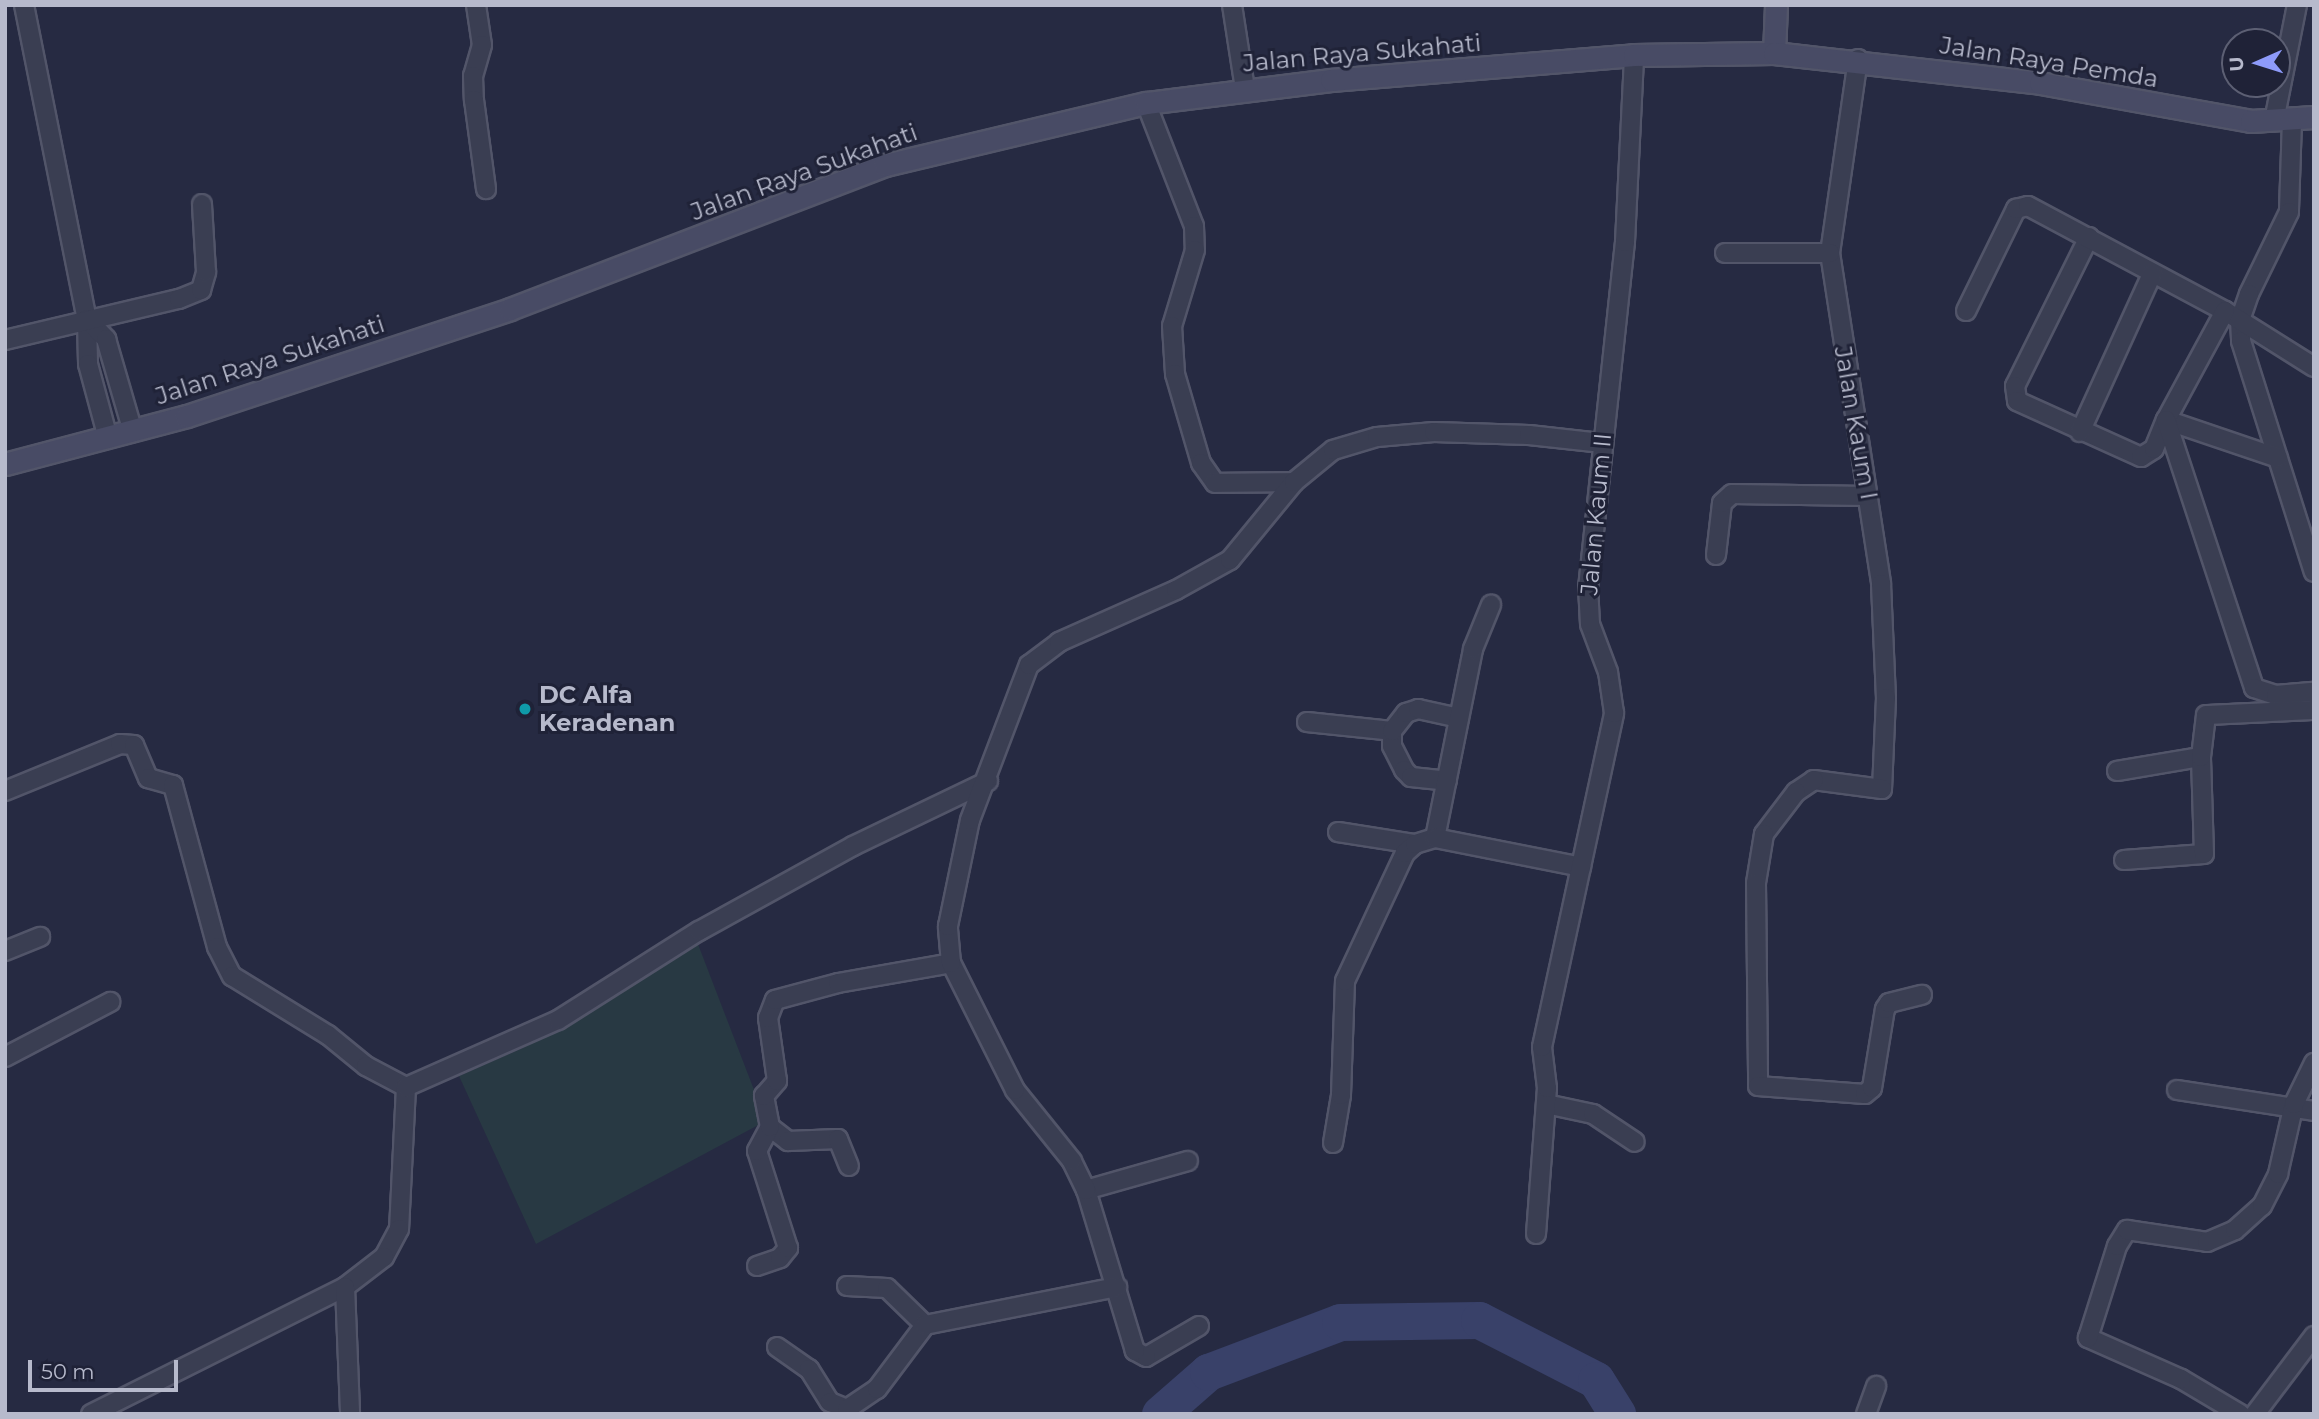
<!DOCTYPE html>
<html>
<head>
<meta charset="utf-8">
<style>
	body { margin:0 }
	#map { position:relative; width:2319px; height:1419px; overflow:hidden; background:#262a42; font-family:Montserrat,sans-serif }
	div>[style] { position:absolute }
	.green>* { inset:0; background:#283943 }
	.river>* { height:37px; margin:-18.5px; padding:0 18.5px; transform-origin:18.5px; border-radius:18.5px; background:#394169 }
	.roads { filter:drop-shadow(2px 0 #525569) drop-shadow(-2px 0 #525569) drop-shadow(0 2px #525569) drop-shadow(0 -2px #525569) }
	.street>* { height:18px; margin:-9px; padding:0 9px; transform-origin:9px; border-radius:9px; background:#3a3e52 }
	.secondary>* { height:21px; margin:-10.5px; padding:0 10.5px; transform-origin:10.5px; border-radius:10.5px; background:#484b65 }
	.dots>* { width:19px; height:19px; translate:-50% -50%; box-sizing:border-box; border:4px solid #1f2237; border-radius:50% }
	span { translate:-50% -50%; white-space:nowrap; text-align:center; line-height:1.15; -webkit-text-stroke:6px #1f2237; paint-order:stroke }
	.street-label { font-size:24px; color:#b7bacc }
	.poi-label { font-size:24px; color:#b7bacc; font-weight:700 }
	.left { translate:0 -50%; text-align:left }
	.frame { position:absolute; inset:0; border:7px solid #b7bacc; pointer-events:none }
	.north { position:absolute; left:2221px; top:28px; width:70px; height:70px; box-sizing:border-box; background:#1f2237; border:2px solid #5c5f73; border-radius:50%; rotate:267deg; font-size:19px; font-weight:700; line-height:28px; text-align:center; color:#b7bacc }
	.north::after { content:''; display:block; margin:auto; width:24px; height:32px; background:#8e9bfa; clip-path:polygon(50% 0,100% 100%,50% 72%,0 100%) }
	.scale { position:absolute; left:28px; top:1360px; width:150px; height:32px; box-sizing:border-box; border:4px solid #b7bacc; border-top:0; padding-left:9px; font-size:21px; line-height:24px; white-space:nowrap; color:#b7bacc; -webkit-text-stroke:5px #1f2237; paint-order:stroke }
</style>
</head>
<body>
<div id="map">
	<div class="green">
		<i style="clip-path:polygon(696px 939px,766px 1121px,536px 1244px,459px 1076px,525px 1047px)"></i>
	</div>
	<div class="river">
		<i style="left:1160px;top:1414px;width:64px;rotate:-41.2deg"></i>
		<i style="left:1208px;top:1372px;width:141px;rotate:-20.7deg"></i>
		<i style="left:1340px;top:1322px;width:139px;rotate:-0.8deg"></i>
		<i style="left:1479px;top:1320px;width:131px;rotate:27.1deg"></i>
		<i style="left:1596px;top:1380px;width:40px;rotate:58deg"></i>
	</div>
	<div class="roads">
		<div class="street">
			<i style="left:24px;top:5px;width:320px;rotate:78.7deg"></i>
			<i style="left:87px;top:319px;width:45px;rotate:88.7deg"></i>
			<i style="left:88px;top:364px;width:77px;rotate:74.9deg"></i>
			<i style="left:476px;top:5px;width:40px;rotate:81.5deg"></i>
			<i style="left:482px;top:45px;width:32px;rotate:106deg"></i>
			<i style="left:473px;top:76px;width:24px;rotate:88deg"></i>
			<i style="left:474px;top:100px;width:90px;rotate:82.3deg"></i>
			<i style="left:1232px;top:5px;width:85px;rotate:81.2deg"></i>
			<i style="left:1858px;top:59px;width:196px;rotate:98.2deg"></i>
			<i style="left:1830px;top:253px;width:335px;rotate:81.2deg"></i>
			<i style="left:1881px;top:584px;width:114px;rotate:87.5deg"></i>
			<i style="left:1886px;top:698px;width:91px;rotate:92.5deg"></i>
			<i style="left:1882px;top:789px;width:69px;rotate:-172.5deg"></i>
			<i style="left:1814px;top:780px;width:22px;rotate:146deg"></i>
			<i style="left:1796px;top:792px;width:53px;rotate:127.3deg"></i>
			<i style="left:1764px;top:834px;width:50px;rotate:99.3deg"></i>
			<i style="left:1756px;top:883px;width:203px;rotate:89.4deg"></i>
			<i style="left:1758px;top:1086px;width:107px;rotate:4.3deg"></i>
			<i style="left:1865px;top:1094px;width:9px;rotate:-41deg"></i>
			<i style="left:1872px;top:1088px;width:80px;rotate:-80.7deg"></i>
			<i style="left:1885px;top:1009px;width:7px;rotate:-56deg"></i>
			<i style="left:1889px;top:1003px;width:34px;rotate:-14deg"></i>
			<i style="left:1146px;top:103px;width:132px;rotate:68.7deg"></i>
			<i style="left:1194px;top:226px;width:24px;rotate:88deg"></i>
			<i style="left:1195px;top:250px;width:79px;rotate:106.8deg"></i>
			<i style="left:1172px;top:326px;width:48px;rotate:86.4deg"></i>
			<i style="left:1175px;top:374px;width:93px;rotate:73.7deg"></i>
			<i style="left:1201px;top:463px;width:24px;rotate:55deg"></i>
			<i style="left:1215px;top:483px;width:79px;rotate:-0.7deg"></i>
			<i style="left:2292px;top:120px;width:92px;rotate:91.9deg"></i>
			<i style="left:2289px;top:212px;width:91px;rotate:116deg"></i>
			<i style="left:2249px;top:294px;width:28px;rotate:109deg"></i>
			<i style="left:2240px;top:320px;width:21px;rotate:87deg"></i>
			<i style="left:2241px;top:341px;width:242px;rotate:72.5deg"></i>
			<i style="left:2274px;top:121px;width:118px;rotate:-78.8deg"></i>
			<i style="left:2089px;top:237px;width:166px;rotate:116.4deg"></i>
			<i style="left:2015px;top:386px;width:15px;rotate:82deg"></i>
			<i style="left:2017px;top:401px;width:136px;rotate:24.3deg"></i>
			<i style="left:2141px;top:457px;width:15px;rotate:-32deg"></i>
			<i style="left:2154px;top:449px;width:31px;rotate:-68deg"></i>
			<i style="left:2166px;top:420px;width:118px;rotate:18.7deg"></i>
			<i style="left:1725px;top:253px;width:105px"></i>
			<i style="left:1966px;top:311px;width:114px;rotate:-63.9deg"></i>
			<i style="left:2016px;top:209px;width:12px;rotate:-14deg"></i>
			<i style="left:2028px;top:206px;width:223px;rotate:28.1deg"></i>
			<i style="left:2225px;top:311px;width:105px;rotate:32.2deg"></i>
			<i style="left:2225px;top:311px;width:124px;rotate:118.4deg"></i>
			<i style="left:2166px;top:420px;width:282px;rotate:71.8deg"></i>
			<i style="left:2254px;top:688px;width:23px;rotate:18deg"></i>
			<i style="left:2276px;top:695px;width:38px;rotate:-5deg"></i>
			<i style="left:87px;top:319px;width:28px;rotate:46deg"></i>
			<i style="left:106px;top:339px;width:97px;rotate:73.8deg"></i>
			<i style="left:5px;top:340px;width:179px;rotate:-13.3deg"></i>
			<i style="left:179px;top:299px;width:24px;rotate:-22deg"></i>
			<i style="left:201px;top:290px;width:19px;rotate:-74deg"></i>
			<i style="left:206px;top:272px;width:68px;rotate:-93.4deg"></i>
			<i style="left:2080px;top:432px;width:174px;rotate:-65.5deg"></i>
			<i style="left:1716px;top:555px;width:52px;rotate:-83.4deg"></i>
			<i style="left:1722px;top:503px;width:13px;rotate:-42deg"></i>
			<i style="left:1732px;top:494px;width:136px;rotate:0.8deg"></i>
			<i style="left:1307px;top:722px;width:85px;rotate:6deg"></i>
			<i style="left:1392px;top:731px;width:15px;rotate:90deg"></i>
			<i style="left:1392px;top:746px;width:27px;rotate:63deg"></i>
			<i style="left:1404px;top:770px;width:10px;rotate:45deg"></i>
			<i style="left:1411px;top:777px;width:36px;rotate:6deg"></i>
			<i style="left:1392px;top:731px;width:23px;rotate:-52deg"></i>
			<i style="left:1406px;top:713px;width:13px;rotate:-18deg"></i>
			<i style="left:1418px;top:709px;width:42px;rotate:12.4deg"></i>
			<i style="left:2117px;top:771px;width:85px;rotate:-9.5deg"></i>
			<i style="left:5px;top:791px;width:124px;rotate:-22.2deg"></i>
			<i style="left:120px;top:744px;width:14px;rotate:4deg"></i>
			<i style="left:134px;top:745px;width:36px;rotate:67deg"></i>
			<i style="left:148px;top:778px;width:26px;rotate:16deg"></i>
			<i style="left:173px;top:785px;width:168px;rotate:74.8deg"></i>
			<i style="left:217px;top:947px;width:33px;rotate:63deg"></i>
			<i style="left:232px;top:976px;width:113px;rotate:31.6deg"></i>
			<i style="left:328px;top:1035px;width:49px;rotate:39.2deg"></i>
			<i style="left:366px;top:1066px;width:45px;rotate:27.7deg"></i>
			<i style="left:406px;top:1087px;width:142px;rotate:92.8deg"></i>
			<i style="left:399px;top:1229px;width:32px;rotate:118deg"></i>
			<i style="left:384px;top:1257px;width:49px;rotate:142.4deg"></i>
			<i style="left:345px;top:1287px;width:284px;rotate:153.4deg"></i>
			<i style="left:1338px;top:832px;width:78px;rotate:8.9deg"></i>
			<i style="left:1435px;top:838px;width:193px;rotate:-78.6deg"></i>
			<i style="left:1473px;top:649px;width:48px;rotate:-67.8deg"></i>
			<i style="left:2124px;top:860px;width:80px;rotate:-4.3deg"></i>
			<i style="left:2204px;top:854px;width:97px;rotate:-91.8deg"></i>
			<i style="left:2201px;top:757px;width:42px;rotate:-83.2deg"></i>
			<i style="left:2206px;top:715px;width:108px;rotate:-2.7deg"></i>
			<i style="left:5px;top:951px;width:38px;rotate:-22deg"></i>
			<i style="left:5px;top:1057px;width:119px;rotate:-27.6deg"></i>
			<i style="left:406px;top:1087px;width:166px;rotate:-23.8deg"></i>
			<i style="left:558px;top:1020px;width:167px;rotate:-32.3deg"></i>
			<i style="left:699px;top:931px;width:176px;rotate:-28.9deg"></i>
			<i style="left:853px;top:846px;width:150px;rotate:-25.7deg"></i>
			<i style="left:2177px;top:1090px;width:139px;rotate:8.7deg"></i>
			<i style="left:1546px;top:1104px;width:48px;rotate:12deg"></i>
			<i style="left:1593px;top:1114px;width:50px;rotate:33.7deg"></i>
			<i style="left:770px;top:1127px;width:23px;rotate:38deg"></i>
			<i style="left:788px;top:1141px;width:50px;rotate:-2.3deg"></i>
			<i style="left:838px;top:1139px;width:29px;rotate:68deg"></i>
			<i style="left:1333px;top:1143px;width:49px;rotate:-80.5deg"></i>
			<i style="left:1341px;top:1095px;width:114px;rotate:-88deg"></i>
			<i style="left:1345px;top:981px;width:141px;rotate:-64.9deg"></i>
			<i style="left:1405px;top:853px;width:13px;rotate:-42deg"></i>
			<i style="left:1415px;top:844px;width:21px;rotate:-17deg"></i>
			<i style="left:1435px;top:838px;width:149px;rotate:11.2deg"></i>
			<i style="left:1086px;top:1190px;width:106px;rotate:-15.9deg"></i>
			<i style="left:1536px;top:1234px;width:146px;rotate:-85.7deg"></i>
			<i style="left:1547px;top:1088px;width:41px;rotate:-97deg"></i>
			<i style="left:1542px;top:1047px;width:342px;rotate:-77.8deg"></i>
			<i style="left:1614px;top:713px;width:41px;rotate:-98.3deg"></i>
			<i style="left:1608px;top:672px;width:51px;rotate:-110.6deg"></i>
			<i style="left:1590px;top:624px;width:36px;rotate:-93deg"></i>
			<i style="left:1588px;top:588px;width:348px;rotate:-83.9deg"></i>
			<i style="left:1625px;top:242px;width:187px;rotate:-87.2deg"></i>
			<i style="left:757px;top:1266px;width:24px;rotate:-19deg"></i>
			<i style="left:780px;top:1258px;width:13px;rotate:-51deg"></i>
			<i style="left:788px;top:1248px;width:102px;rotate:-107.7deg"></i>
			<i style="left:757px;top:1151px;width:27px;rotate:-62deg"></i>
			<i style="left:770px;top:1127px;width:32px;rotate:-101deg"></i>
			<i style="left:764px;top:1096px;width:20px;rotate:-49deg"></i>
			<i style="left:777px;top:1081px;width:64px;rotate:-98.1deg"></i>
			<i style="left:768px;top:1018px;width:19px;rotate:-69deg"></i>
			<i style="left:775px;top:1000px;width:65px;rotate:-15.1deg"></i>
			<i style="left:838px;top:983px;width:115px;rotate:-10deg"></i>
			<i style="left:847px;top:1286px;width:40px;rotate:2.9deg"></i>
			<i style="left:887px;top:1288px;width:53px;rotate:44.2deg"></i>
			<i style="left:345px;top:1287px;width:127px;rotate:87.7deg"></i>
			<i style="left:1199px;top:1326px;width:61px;rotate:149.7deg"></i>
			<i style="left:1146px;top:1357px;width:13px;rotate:-151deg"></i>
			<i style="left:1135px;top:1351px;width:168px;rotate:-106.9deg"></i>
			<i style="left:1086px;top:1190px;width:32px;rotate:-116deg"></i>
			<i style="left:1072px;top:1161px;width:91px;rotate:-128.8deg"></i>
			<i style="left:1015px;top:1090px;width:142px;rotate:-116.7deg"></i>
			<i style="left:951px;top:963px;width:37px;rotate:-95deg"></i>
			<i style="left:948px;top:926px;width:108px;rotate:-78.3deg"></i>
			<i style="left:970px;top:820px;width:166px;rotate:-69.2deg"></i>
			<i style="left:1029px;top:665px;width:38px;rotate:-37deg"></i>
			<i style="left:1059px;top:642px;width:128px;rotate:-24deg"></i>
			<i style="left:1176px;top:590px;width:62px;rotate:-29.1deg"></i>
			<i style="left:1230px;top:560px;width:101px;rotate:-50.6deg"></i>
			<i style="left:1294px;top:482px;width:50px;rotate:-39.4deg"></i>
			<i style="left:1333px;top:450px;width:46px;rotate:-16.5deg"></i>
			<i style="left:1377px;top:437px;width:57px;rotate:-5deg"></i>
			<i style="left:1434px;top:432px;width:95px;rotate:1.8deg"></i>
			<i style="left:1529px;top:435px;width:72px;rotate:6.3deg"></i>
			<i style="left:777px;top:1347px;width:39px;rotate:35deg"></i>
			<i style="left:809px;top:1369px;width:39px;rotate:58deg"></i>
			<i style="left:830px;top:1402px;width:18px;rotate:22deg"></i>
			<i style="left:847px;top:1409px;width:36px;rotate:-34deg"></i>
			<i style="left:877px;top:1389px;width:80px;rotate:-53.1deg"></i>
			<i style="left:925px;top:1325px;width:196px;rotate:-11.2deg"></i>
			<i style="left:1866px;top:1414px;width:30px;rotate:-70deg"></i>
			<i style="left:2240px;top:1414px;width:69px;rotate:-149.3deg"></i>
			<i style="left:2181px;top:1379px;width:102px;rotate:-156.2deg"></i>
			<i style="left:2088px;top:1338px;width:96px;rotate:-72.5deg"></i>
			<i style="left:2117px;top:1246px;width:19px;rotate:-58deg"></i>
			<i style="left:2127px;top:1230px;width:81px;rotate:8.5deg"></i>
			<i style="left:2207px;top:1242px;width:30px;rotate:-23deg"></i>
			<i style="left:2235px;top:1230px;width:36px;rotate:-42deg"></i>
			<i style="left:2262px;top:1206px;width:36px;rotate:-63deg"></i>
			<i style="left:2278px;top:1174px;width:72px;rotate:-77.1deg"></i>
			<i style="left:2294px;top:1104px;width:46px;rotate:-64deg"></i>
			<i style="left:2255px;top:1414px;width:98px;rotate:-52.9deg"></i>
		</div>
		<div class="secondary">
			<i style="left:1774px;top:53px;width:48px;rotate:-87.6deg"></i>
			<i style="left:5px;top:464px;width:188px;rotate:-14.8deg"></i>
			<i style="left:187px;top:416px;width:340px;rotate:-18.3deg"></i>
			<i style="left:510px;top:309px;width:402px;rotate:-21deg"></i>
			<i style="left:885px;top:165px;width:268px;rotate:-13.4deg"></i>
			<i style="left:1146px;top:103px;width:186px;rotate:-7.1deg"></i>
			<i style="left:1331px;top:80px;width:304px;rotate:-4.7deg"></i>
			<i style="left:1634px;top:55px;width:140px;rotate:-0.8deg"></i>
			<i style="left:1774px;top:53px;width:268px;rotate:6.4deg"></i>
			<i style="left:2040px;top:83px;width:214px;rotate:10.2deg"></i>
			<i style="left:2251px;top:121px;width:63px;rotate:-3.6deg"></i>
		</div>
	</div>
	<div class="dots">
		<i style="left:525px;top:709px;background:#0f9aa8"></i>
	</div>
	<div class="street-label">
		<span style="left:1362px;top:53px;rotate:-5deg">Jalan Raya Sukahati</span>
		<span style="left:2049px;top:62px;rotate:9deg">Jalan Raya Pemda</span>
		<span style="left:804px;top:172px;rotate:-20deg">Jalan Raya Sukahati</span>
		<span style="left:270px;top:360px;rotate:-18deg">Jalan Raya Sukahati</span>
		<span style="left:1856px;top:423px;rotate:80deg">Jalan Kaum I</span>
		<span style="left:1596px;top:514px;rotate:-85deg">Jalan Kaum II</span>
	</div>
	<div class="poi-label">
		<span class="left" style="left:539px;top:709px">DC Alfa<br>Keradenan</span>
	</div>
	<div class="frame"></div>
	<div class="north">U</div>
	<div class="scale">50 m</div>
</div>
</body>
</html>
